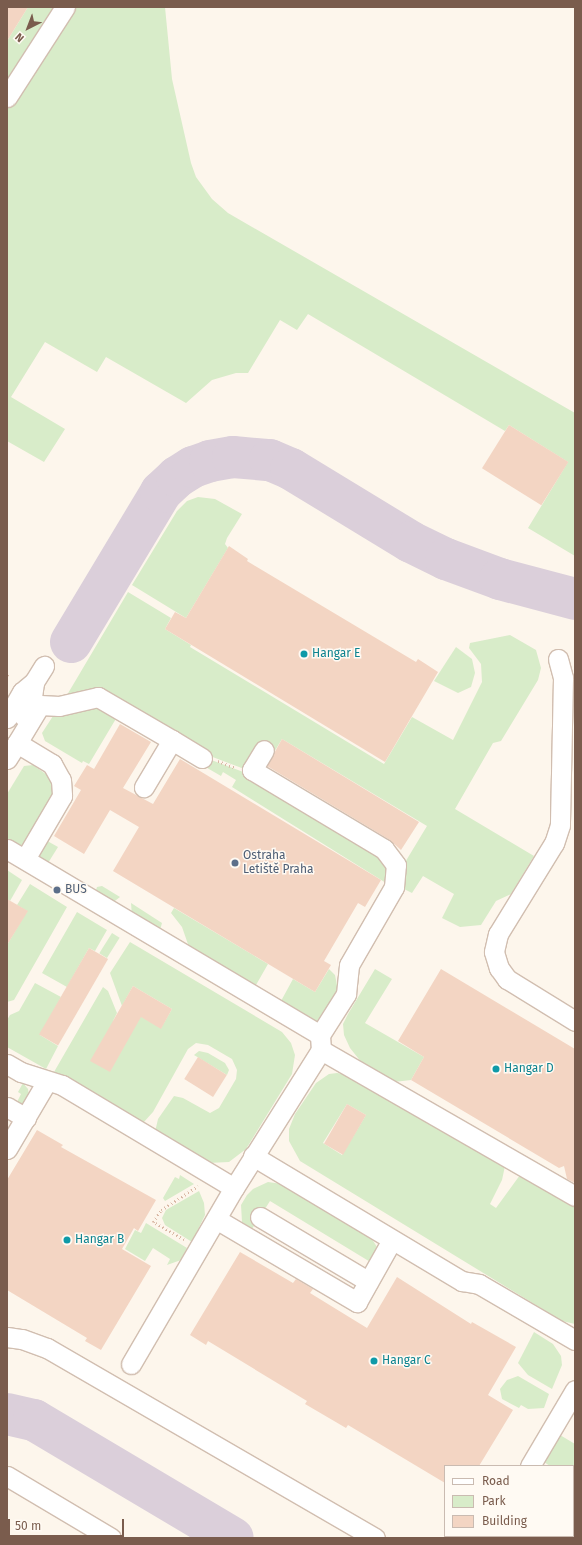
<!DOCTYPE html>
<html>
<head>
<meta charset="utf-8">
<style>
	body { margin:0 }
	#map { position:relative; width:582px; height:1545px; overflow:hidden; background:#fdf6ec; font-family:"Fira Sans",sans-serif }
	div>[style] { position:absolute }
	.green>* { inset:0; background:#d8ecc9; transform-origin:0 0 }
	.taxiway>* { height:42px; margin:-21px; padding:0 21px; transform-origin:21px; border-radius:21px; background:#dbcfda }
	.building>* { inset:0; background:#f3d5c3; transform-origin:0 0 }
	.path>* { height:2.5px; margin-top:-1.25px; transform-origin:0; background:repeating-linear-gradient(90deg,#d9b8a5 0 1px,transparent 0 4px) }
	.roads { filter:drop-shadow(1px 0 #d1beb0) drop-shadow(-1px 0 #d1beb0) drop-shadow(0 1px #d1beb0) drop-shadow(0 -1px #d1beb0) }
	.minor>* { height:19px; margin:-9.5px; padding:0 9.5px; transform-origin:9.5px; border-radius:9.5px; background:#fff }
	.dots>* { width:11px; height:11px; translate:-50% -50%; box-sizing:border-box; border:2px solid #fffaf3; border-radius:50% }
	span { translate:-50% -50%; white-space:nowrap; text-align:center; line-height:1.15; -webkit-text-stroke:3px #fffaf3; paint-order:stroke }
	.culture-label { font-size:12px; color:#0d838f }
	.left { translate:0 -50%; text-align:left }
	.service-label { font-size:12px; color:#4e5e75 }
	.frame { position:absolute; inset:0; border:8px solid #7a5c4d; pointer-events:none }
	.legend { position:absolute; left:444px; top:1465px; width:130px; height:72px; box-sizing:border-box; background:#fffaf3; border:1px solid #cabbb1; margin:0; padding:5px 7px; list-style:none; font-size:12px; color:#7a5c4d }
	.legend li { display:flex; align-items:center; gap:8px; height:20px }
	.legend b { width:20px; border:1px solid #cabbb1 }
	.north { position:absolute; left:8px; top:8px; width:40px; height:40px; -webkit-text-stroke:3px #fffaf3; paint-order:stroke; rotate:222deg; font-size:11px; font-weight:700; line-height:16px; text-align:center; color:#7a5c4d }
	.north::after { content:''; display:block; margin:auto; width:14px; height:18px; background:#7a5c4d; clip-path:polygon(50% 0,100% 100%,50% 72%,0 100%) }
	.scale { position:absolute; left:8px; top:1519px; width:116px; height:18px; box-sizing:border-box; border:2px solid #7a5c4d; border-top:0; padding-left:5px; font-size:12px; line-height:14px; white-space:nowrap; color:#7a5c4d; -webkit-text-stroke:3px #fffaf3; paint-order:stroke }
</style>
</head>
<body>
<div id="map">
	<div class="green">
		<i style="clip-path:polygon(28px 7px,55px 7px,7px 83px,7px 41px)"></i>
		<i style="clip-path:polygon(73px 7px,165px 7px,172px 79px,191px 163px,196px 177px,212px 199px,228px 213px,575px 413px,575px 556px,528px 528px,568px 462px,509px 425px,505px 431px,308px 314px,297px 330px,280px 320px,248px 373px,236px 373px,212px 380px,186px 403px,106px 357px,97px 372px,45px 342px,11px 397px,65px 429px,44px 462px,7px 441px,7px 109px)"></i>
		<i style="clip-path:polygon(198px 497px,215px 499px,242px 514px,227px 538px,225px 544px,228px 548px,186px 618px,132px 585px,177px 511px,187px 501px)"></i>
		<i style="clip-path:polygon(128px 592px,171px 618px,165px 629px,191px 645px,190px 647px,384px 764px,412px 717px,453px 740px,482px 682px,481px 664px,469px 648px,470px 643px,510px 635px,536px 650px,541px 668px,538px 680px,501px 741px,493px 743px,455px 809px,534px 856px,511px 894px,496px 901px,481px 925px,460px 927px,442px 918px,454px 894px,423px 876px,412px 893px,402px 888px,401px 869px,427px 826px,282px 739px,273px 754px,261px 747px,247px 770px,202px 753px,98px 691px,67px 695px)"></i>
		<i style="clip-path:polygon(456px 647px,472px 659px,475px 673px,471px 687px,458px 693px,434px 681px)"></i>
		<i style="clip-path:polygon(95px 705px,117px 717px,89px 764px,83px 761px,82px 763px,45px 741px,42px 733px,53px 716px)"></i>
		<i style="clip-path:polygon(206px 758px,246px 773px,376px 850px,388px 863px,386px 883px,232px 787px,236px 780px,223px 772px,221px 776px,202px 765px)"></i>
		<i style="clip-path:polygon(33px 765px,50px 777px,54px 787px,52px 795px,25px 849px,7px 841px,7px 794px,24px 766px)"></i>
		<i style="clip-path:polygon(42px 838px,58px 847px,48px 863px,36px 858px)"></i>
		<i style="clip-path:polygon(7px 870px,22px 880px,10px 901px,7px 899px)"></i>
		<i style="clip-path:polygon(30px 884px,67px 907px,14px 1000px,7px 1002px,7px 945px,27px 911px,17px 905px)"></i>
		<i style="clip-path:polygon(102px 886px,120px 897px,111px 904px,95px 893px,97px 887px)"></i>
		<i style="clip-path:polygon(131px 903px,162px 923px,160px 930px,132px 916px)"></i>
		<i style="clip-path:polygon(174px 908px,268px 964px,256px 985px,251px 987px,190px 950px,182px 927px,171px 913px)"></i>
		<i style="clip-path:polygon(77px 912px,107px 930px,95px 951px,89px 948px,67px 987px,42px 973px)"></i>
		<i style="left:112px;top:933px;width:9px;height:24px;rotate:32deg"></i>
		<i style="clip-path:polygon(130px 942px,282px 1032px,291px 1043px,295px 1055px,292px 1074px,246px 1149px,229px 1162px,208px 1163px,155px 1132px,158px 1119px,174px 1096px,183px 1098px,210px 1113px,219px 1108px,236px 1079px,237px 1070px,232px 1059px,208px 1045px,196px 1043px,188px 1049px,153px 1112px,143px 1123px,54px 1072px,103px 987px,108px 991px,117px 1013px,113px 1021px,130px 1010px,161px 1028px,172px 1009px,133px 986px,122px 1006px,110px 973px)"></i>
		<i style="clip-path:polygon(329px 969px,335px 975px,338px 990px,317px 1021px,312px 1022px,281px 1001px,293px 979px,315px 992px)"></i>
		<i style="clip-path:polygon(375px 969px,392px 979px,365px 1023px,424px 1057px,411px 1080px,394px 1082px,362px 1063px,350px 1048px,344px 1035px,343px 1024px,348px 1014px)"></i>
		<i style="clip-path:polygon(35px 983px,61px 997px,40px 1035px,58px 1046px,46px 1069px,7px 1047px,7px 1020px,10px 1015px,19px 1011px)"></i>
		<i style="clip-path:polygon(199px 1051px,208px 1053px,225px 1063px,229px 1070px,227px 1075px,194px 1055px)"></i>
		<i style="clip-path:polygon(evenodd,337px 1073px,347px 1075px,505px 1166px,502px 1180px,490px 1204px,496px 1208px,520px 1175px,575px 1206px,575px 1324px,562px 1321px,300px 1161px,289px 1141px,289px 1129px,295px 1114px,316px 1083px,329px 1074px,337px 1073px,347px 1104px,366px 1115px,342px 1155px,323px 1143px,347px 1104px)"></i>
		<i style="clip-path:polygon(23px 1083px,28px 1089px,29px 1095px,25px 1103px,16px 1104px,21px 1094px,18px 1092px)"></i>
		<i style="clip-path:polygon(180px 1175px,194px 1184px,165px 1201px,163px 1198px,175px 1177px,179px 1179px)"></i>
		<i style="clip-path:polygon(268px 1182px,282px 1184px,368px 1233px,377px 1247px,372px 1263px,270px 1201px,252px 1229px,242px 1222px,241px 1205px,247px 1195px,253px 1189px)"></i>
		<i style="clip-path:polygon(199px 1191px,204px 1203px,205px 1215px,192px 1242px,165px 1225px,162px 1218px,166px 1210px)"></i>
		<i style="clip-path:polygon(146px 1223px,187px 1248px,181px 1260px,167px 1265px,170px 1259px,153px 1248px,145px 1261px,125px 1249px,135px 1230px,141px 1233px)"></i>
		<i style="clip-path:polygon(534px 1332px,553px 1344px,561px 1356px,562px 1365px,552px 1389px,528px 1375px,518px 1363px)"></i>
		<i style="clip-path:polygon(518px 1376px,549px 1394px,544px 1408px,528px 1409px,521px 1405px,519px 1408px,502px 1399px,500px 1389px,507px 1380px)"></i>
		<i style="clip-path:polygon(560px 1435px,575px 1444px,575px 1481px,573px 1466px,550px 1466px,544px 1462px)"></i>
	</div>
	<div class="taxiway">
		<i style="left:71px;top:642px;width:175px;rotate:-59deg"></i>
		<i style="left:161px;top:492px;width:22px;rotate:-43deg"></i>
		<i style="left:177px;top:477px;width:19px;rotate:-32deg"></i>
		<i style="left:193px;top:467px;width:18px;rotate:-19deg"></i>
		<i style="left:210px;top:461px;width:23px;rotate:-10deg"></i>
		<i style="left:233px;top:457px;width:37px;rotate:5deg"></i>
		<i style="left:270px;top:460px;width:23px;rotate:23deg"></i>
		<i style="left:291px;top:469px;width:140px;rotate:31.3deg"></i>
		<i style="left:411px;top:542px;width:39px;rotate:26deg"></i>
		<i style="left:446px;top:559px;width:58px;rotate:20.3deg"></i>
		<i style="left:500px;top:579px;width:78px;rotate:14.9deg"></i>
		<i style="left:7px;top:1414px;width:28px;rotate:13deg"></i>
		<i style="left:34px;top:1420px;width:231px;rotate:30.7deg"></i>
	</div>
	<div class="building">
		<i style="clip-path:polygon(7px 7px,28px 7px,7px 41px)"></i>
		<i style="left:509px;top:425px;width:70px;height:51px;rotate:32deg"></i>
		<i style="clip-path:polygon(229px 546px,248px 559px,247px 561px,416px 662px,418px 659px,438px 672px,385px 762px,165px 629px,175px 612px,186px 618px)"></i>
		<i style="clip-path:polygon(120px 724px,151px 742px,123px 788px,153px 804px,180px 759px,381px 880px,365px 907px,358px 903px,324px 961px,331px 965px,315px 992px,113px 871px,139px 827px,110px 810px,84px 854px,54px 836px,81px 790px,74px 786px,87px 765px,94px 769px)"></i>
		<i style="clip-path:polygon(282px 739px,419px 822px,401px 850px,390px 840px,267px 766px)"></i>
		<i style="clip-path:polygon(7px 899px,28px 911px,7px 945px)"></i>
		<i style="left:89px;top:948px;width:22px;height:100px;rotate:30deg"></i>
		<i style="clip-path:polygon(441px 969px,575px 1049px,575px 1183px,567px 1179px,564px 1166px,559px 1168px,411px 1080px,424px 1057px,398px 1041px)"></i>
		<i style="clip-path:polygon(133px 986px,172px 1009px,161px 1029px,141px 1017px,110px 1072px,90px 1061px)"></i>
		<i style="left:198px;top:1057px;width:34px;height:26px;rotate:32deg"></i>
		<i style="left:347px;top:1104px;width:22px;height:46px;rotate:30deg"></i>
		<i style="clip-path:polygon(37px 1130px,63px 1145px,61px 1147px,156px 1200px,138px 1231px,134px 1228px,122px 1249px,151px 1266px,101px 1350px,85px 1341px,87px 1338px,7px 1290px,7px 1180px)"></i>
		<i style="clip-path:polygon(240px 1252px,293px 1283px,296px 1279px,313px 1289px,310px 1293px,367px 1328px,397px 1277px,471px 1324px,472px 1322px,516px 1347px,488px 1395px,513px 1410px,479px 1466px,445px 1466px,445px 1483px,348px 1425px,346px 1428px,305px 1404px,307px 1401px,208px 1341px,206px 1345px,190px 1335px)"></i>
	</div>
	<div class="path">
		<i style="left:7px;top:675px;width:3px;rotate:-45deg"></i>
		<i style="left:218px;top:761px;width:19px;rotate:21deg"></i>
		<i style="left:184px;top:1240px;width:36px;rotate:-150deg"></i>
		<i style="left:153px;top:1222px;width:14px;rotate:-56deg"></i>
		<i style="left:161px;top:1210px;width:44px;rotate:-33deg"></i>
	</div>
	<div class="roads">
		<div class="minor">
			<i style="left:7px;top:97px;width:107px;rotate:-57.2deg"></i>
			<i style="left:558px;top:659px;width:20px;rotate:75deg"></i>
			<i style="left:563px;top:678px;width:147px;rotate:91.2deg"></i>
			<i style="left:560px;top:825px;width:19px;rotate:108deg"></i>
			<i style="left:554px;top:843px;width:107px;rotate:121.6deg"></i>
			<i style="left:498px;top:934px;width:18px;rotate:103deg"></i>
			<i style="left:494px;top:952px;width:17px;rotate:73deg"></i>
			<i style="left:499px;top:968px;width:14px;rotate:54deg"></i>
			<i style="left:507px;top:979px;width:80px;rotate:31.7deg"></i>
			<i style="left:22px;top:715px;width:21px;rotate:-61deg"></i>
			<i style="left:32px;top:697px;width:15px;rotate:-82deg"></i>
			<i style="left:7px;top:718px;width:30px;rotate:-60deg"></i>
			<i style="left:22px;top:692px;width:16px;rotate:-40deg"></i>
			<i style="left:34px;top:682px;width:19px;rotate:-58deg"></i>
			<i style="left:172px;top:740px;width:35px;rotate:31deg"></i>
			<i style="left:17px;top:743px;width:44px;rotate:-58.8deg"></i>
			<i style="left:40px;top:705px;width:19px;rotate:3deg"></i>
			<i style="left:59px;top:706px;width:40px;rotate:-13deg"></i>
			<i style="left:98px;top:697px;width:86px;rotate:30.2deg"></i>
			<i style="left:172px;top:740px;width:55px;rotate:120.8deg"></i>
			<i style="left:7px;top:759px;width:19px;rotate:-58deg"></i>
			<i style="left:17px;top:743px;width:41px;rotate:31deg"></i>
			<i style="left:52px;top:764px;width:18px;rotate:61deg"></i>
			<i style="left:61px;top:780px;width:16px;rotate:86deg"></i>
			<i style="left:62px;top:796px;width:73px;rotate:120.4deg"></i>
			<i style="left:7px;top:849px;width:364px;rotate:30.7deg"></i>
			<i style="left:321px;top:1050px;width:293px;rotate:29.9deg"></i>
			<i style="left:7px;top:1064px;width:16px;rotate:30deg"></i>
			<i style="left:21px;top:1072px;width:43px;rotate:17.6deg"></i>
			<i style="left:62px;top:1085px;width:200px;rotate:30.9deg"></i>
			<i style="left:7px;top:1107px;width:22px;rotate:30deg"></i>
			<i style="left:7px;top:1149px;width:79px;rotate:-59.5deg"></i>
			<i style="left:253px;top:1156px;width:244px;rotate:30.9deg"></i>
			<i style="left:462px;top:1281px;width:17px;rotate:10deg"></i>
			<i style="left:479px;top:1284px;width:111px;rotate:30.3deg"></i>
			<i style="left:260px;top:1217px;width:126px;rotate:30.7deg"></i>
			<i style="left:216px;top:1219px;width:164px;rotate:30.5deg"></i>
			<i style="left:357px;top:1302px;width:71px;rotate:-60.6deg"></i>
			<i style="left:7px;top:1337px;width:15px;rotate:8deg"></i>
			<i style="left:22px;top:1339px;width:27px;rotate:20deg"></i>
			<i style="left:47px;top:1348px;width:379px;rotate:30.1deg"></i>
			<i style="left:131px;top:1364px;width:204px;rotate:-59.7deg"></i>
			<i style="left:234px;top:1188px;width:163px;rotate:-57.8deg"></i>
			<i style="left:321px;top:1050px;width:15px;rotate:-94deg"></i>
			<i style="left:320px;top:1035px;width:49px;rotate:-57.6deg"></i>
			<i style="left:346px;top:994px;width:29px;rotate:-84deg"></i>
			<i style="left:349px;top:965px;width:90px;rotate:-60deg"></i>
			<i style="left:394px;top:887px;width:22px;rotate:-85deg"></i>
			<i style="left:396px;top:865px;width:20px;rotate:-127deg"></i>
			<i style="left:384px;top:849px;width:154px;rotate:-149.1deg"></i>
			<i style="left:252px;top:770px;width:23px;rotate:-59deg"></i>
			<i style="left:530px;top:1466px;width:88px;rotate:-59.4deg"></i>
			<i style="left:7px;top:1476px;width:121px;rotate:30.8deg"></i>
			<i style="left:564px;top:1536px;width:2px;rotate:90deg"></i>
			<i style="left:465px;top:1538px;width:5px;rotate:-22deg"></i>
		</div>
	</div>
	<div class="dots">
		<i style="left:304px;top:654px;background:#0f9aa8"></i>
		<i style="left:235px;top:863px;background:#5c6f8a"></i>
		<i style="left:57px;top:890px;background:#5c6f8a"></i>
		<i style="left:496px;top:1069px;background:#0f9aa8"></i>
		<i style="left:67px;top:1240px;background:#0f9aa8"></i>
		<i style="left:374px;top:1361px;background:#0f9aa8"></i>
	</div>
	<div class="culture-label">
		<span class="left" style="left:312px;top:654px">Hangar E</span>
		<span class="left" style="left:504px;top:1069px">Hangar D</span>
		<span class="left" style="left:75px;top:1240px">Hangar B</span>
		<span class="left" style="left:382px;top:1361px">Hangar C</span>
	</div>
	<div class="service-label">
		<span class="left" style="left:243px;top:863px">Ostraha<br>Letiště Praha</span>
		<span class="left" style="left:65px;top:890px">BUS</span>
	</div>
	<div class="frame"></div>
	<ul class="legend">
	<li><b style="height:5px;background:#fff"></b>Road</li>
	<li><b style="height:11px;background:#d8ecc9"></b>Park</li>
	<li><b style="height:11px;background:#f3d5c3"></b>Building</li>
	</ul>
	<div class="north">N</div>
	<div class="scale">50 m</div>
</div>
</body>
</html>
